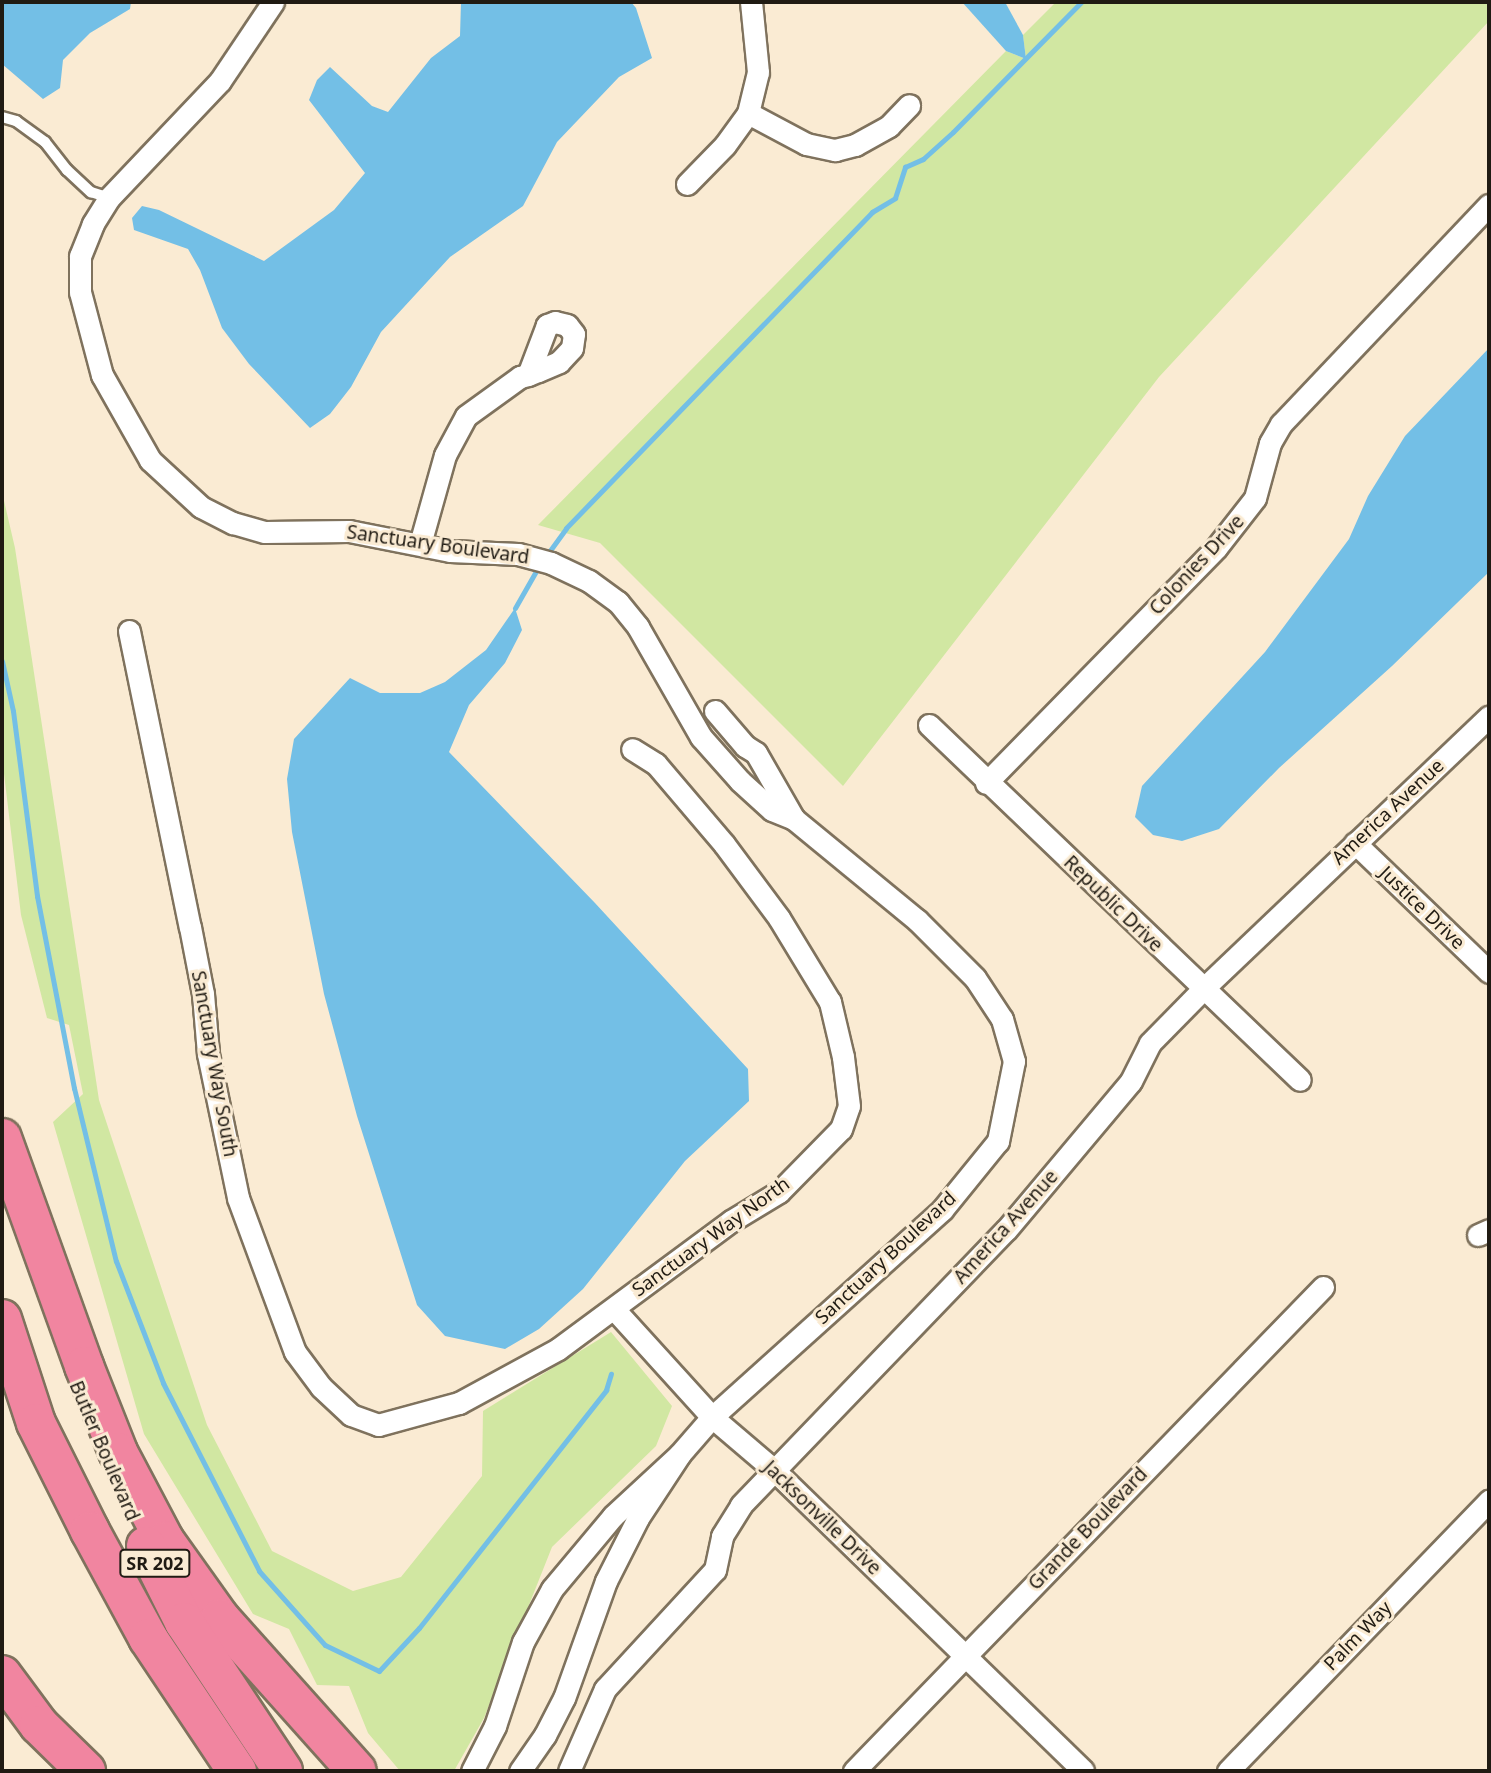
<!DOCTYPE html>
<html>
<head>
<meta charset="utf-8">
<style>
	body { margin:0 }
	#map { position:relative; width:1491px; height:1773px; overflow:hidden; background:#faebd3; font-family:"Noto Sans",sans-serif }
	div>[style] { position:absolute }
	.green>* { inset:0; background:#d1e7a2 }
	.water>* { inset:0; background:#73bfe6 }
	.stream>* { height:5px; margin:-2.5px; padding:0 2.5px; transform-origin:2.5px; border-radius:2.5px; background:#73bfe6 }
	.roads { filter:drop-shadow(2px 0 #7f725d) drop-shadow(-2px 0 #7f725d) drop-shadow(0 2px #7f725d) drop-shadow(0 -2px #7f725d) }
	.lane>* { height:10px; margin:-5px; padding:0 5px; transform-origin:5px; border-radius:5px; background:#fff }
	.street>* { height:21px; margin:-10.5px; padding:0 10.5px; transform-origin:10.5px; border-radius:10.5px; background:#fff }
	.highway>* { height:38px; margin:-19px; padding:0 19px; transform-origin:19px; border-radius:19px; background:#f185a0 }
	span { translate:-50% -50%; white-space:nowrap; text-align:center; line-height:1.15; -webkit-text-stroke:6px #faebd3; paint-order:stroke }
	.shield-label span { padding:2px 5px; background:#faebd3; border:2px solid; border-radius:5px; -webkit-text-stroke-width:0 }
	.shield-label { font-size:18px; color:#201b13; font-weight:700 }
	.street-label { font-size:19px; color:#201b13 }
	.frame { position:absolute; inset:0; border:4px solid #201b13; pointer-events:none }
</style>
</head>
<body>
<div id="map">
	<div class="green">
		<i style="clip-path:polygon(1056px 2px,1489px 2px,1489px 21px,1159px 377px,843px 786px,600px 543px,538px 525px,1006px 51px,1026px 59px,1023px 35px)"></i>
		<i style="clip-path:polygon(2px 492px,15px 548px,99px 1100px,207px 1425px,272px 1551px,353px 1591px,401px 1577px,482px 1476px,483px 1411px,611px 1332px,672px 1406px,656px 1446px,552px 1547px,484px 1718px,454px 1771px,400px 1771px,368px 1733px,349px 1686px,317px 1685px,289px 1629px,253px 1614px,144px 1434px,53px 1122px,83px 1094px,69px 1025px,47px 1018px,21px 915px,2px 757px)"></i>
	</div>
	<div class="water">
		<i style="clip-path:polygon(2px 2px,131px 2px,130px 9px,90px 33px,63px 60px,60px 88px,43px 99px,2px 64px)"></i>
		<i style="clip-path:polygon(461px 2px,631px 2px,636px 8px,652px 58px,619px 77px,557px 142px,523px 206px,450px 257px,381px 332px,351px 387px,330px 414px,310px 428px,249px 364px,222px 328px,200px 270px,188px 249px,134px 230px,132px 218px,142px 206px,159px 210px,264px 261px,334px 210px,365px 173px,309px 100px,317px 80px,330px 67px,372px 106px,388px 112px,431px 58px,460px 36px)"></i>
		<i style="clip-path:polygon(962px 2px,1005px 2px,1023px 35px,1026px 59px,1006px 51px)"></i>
		<i style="clip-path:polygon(1489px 348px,1489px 572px,1392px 666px,1279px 768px,1219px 829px,1182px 841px,1153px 835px,1135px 817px,1142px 786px,1265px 652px,1349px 539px,1368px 496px,1405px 436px)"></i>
		<i style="clip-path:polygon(515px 608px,522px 630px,505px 663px,469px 705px,449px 752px,595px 903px,748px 1069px,749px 1101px,685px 1161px,583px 1289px,539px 1329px,505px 1349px,445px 1336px,417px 1305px,357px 1116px,324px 994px,292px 832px,287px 779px,294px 739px,350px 678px,380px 693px,420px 693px,445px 682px,486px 650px)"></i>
	</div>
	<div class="stream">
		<i style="left:546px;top:556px;width:34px;rotate:-54deg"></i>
		<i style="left:566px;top:528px;width:440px;rotate:-45.9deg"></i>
		<i style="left:872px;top:212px;width:27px;rotate:-31deg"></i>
		<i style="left:895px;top:198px;width:33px;rotate:-72deg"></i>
		<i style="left:905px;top:167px;width:20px;rotate:-24deg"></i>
		<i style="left:923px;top:159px;width:40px;rotate:-42deg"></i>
		<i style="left:953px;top:132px;width:182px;rotate:-45.4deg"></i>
		<i style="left:515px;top:608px;width:51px;rotate:-60.4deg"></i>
		<i style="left:2px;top:661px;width:51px;rotate:77.6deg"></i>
		<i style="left:13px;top:711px;width:187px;rotate:82.6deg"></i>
		<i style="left:37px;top:896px;width:196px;rotate:79.1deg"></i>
		<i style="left:74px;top:1088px;width:178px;rotate:76.4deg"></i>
		<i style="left:116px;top:1261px;width:131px;rotate:68.9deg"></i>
		<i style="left:163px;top:1383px;width:211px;rotate:62.9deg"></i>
		<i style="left:259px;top:1571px;width:99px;rotate:48.3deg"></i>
		<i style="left:325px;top:1645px;width:60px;rotate:25.7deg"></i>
		<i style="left:379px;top:1671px;width:59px;rotate:-47.1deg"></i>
		<i style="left:419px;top:1628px;width:303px;rotate:-51.8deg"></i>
		<i style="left:606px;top:1390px;width:17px;rotate:-73deg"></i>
	</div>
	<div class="roads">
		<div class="lane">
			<i style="left:2px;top:117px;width:15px;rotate:16deg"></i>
			<i style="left:16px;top:121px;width:36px;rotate:36deg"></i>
			<i style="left:45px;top:142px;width:36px;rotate:52deg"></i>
			<i style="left:67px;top:170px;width:33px;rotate:43deg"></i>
			<i style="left:91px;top:192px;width:19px;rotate:18deg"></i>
		</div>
		<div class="street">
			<i style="left:273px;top:2px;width:95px;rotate:123.9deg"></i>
			<i style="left:220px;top:81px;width:161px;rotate:133.5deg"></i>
			<i style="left:109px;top:198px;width:31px;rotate:122deg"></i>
			<i style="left:93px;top:224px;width:35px;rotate:112deg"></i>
			<i style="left:80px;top:256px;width:36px;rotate:90deg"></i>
			<i style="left:80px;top:292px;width:86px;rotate:75.2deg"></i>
			<i style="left:102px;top:375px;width:98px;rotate:60.5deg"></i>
			<i style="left:150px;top:460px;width:69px;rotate:42.7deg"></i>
			<i style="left:201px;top:507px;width:36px;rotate:27deg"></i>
			<i style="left:233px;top:523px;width:33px;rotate:16deg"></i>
			<i style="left:265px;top:532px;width:84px;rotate:-0.7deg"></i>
			<i style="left:349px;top:531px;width:103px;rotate:11.2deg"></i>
			<i style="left:450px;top:551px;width:68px;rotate:2.5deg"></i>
			<i style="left:518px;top:554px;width:34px;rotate:15deg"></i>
			<i style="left:551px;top:563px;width:42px;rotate:25.3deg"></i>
			<i style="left:589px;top:581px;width:36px;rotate:36deg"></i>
			<i style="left:618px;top:602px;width:32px;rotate:51deg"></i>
			<i style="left:638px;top:627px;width:127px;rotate:60.2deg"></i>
			<i style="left:701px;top:737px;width:59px;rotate:48.4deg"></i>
			<i style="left:740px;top:781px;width:43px;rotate:42.2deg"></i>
			<i style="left:772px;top:810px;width:24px;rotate:22deg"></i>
			<i style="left:794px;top:819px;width:159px;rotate:39.4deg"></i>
			<i style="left:917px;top:920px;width:82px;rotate:45deg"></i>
			<i style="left:975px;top:978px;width:49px;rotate:56.6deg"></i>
			<i style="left:1002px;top:1019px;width:44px;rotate:74.1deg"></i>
			<i style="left:1014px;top:1061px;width:82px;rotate:101.3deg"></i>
			<i style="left:998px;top:1141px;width:89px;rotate:129.1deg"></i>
			<i style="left:942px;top:1210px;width:309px;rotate:138deg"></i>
			<i style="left:712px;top:1417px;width:49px;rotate:130.9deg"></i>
			<i style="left:748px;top:113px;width:66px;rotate:28.1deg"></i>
			<i style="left:806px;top:144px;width:30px;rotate:12deg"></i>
			<i style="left:835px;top:150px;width:21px;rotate:-14deg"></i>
			<i style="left:855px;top:145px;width:39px;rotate:-29deg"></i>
			<i style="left:889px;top:126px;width:29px;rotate:-46deg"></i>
			<i style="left:687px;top:184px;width:54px;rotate:-45.7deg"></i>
			<i style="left:725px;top:145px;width:39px;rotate:-54deg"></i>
			<i style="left:748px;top:113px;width:42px;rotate:-76.3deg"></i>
			<i style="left:758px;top:72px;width:70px;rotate:-95.7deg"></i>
			<i style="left:420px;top:544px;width:92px;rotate:-74.3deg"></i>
			<i style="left:445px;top:455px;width:44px;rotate:-61.7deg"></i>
			<i style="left:466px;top:416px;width:67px;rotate:-35.8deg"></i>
			<i style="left:520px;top:377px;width:8px;rotate:-14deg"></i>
			<i style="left:528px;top:375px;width:11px;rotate:-22deg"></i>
			<i style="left:538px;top:371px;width:23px;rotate:-23deg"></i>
			<i style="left:559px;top:362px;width:19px;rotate:-47deg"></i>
			<i style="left:572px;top:348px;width:14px;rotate:-82deg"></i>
			<i style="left:574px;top:334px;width:11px;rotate:-128deg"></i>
			<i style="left:567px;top:325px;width:12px;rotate:-166deg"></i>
			<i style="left:555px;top:322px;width:9px;rotate:159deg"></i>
			<i style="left:547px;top:325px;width:53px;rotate:110.8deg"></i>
			<i style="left:129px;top:631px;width:302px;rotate:78.4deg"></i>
			<i style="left:190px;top:927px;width:68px;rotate:79deg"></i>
			<i style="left:203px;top:994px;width:60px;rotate:85.2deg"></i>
			<i style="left:208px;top:1054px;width:147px;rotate:78.2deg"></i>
			<i style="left:238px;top:1198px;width:164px;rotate:69.7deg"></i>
			<i style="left:295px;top:1352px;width:44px;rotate:53.4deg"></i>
			<i style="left:321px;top:1387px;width:41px;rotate:43deg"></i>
			<i style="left:351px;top:1415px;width:29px;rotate:20deg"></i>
			<i style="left:378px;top:1425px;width:84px;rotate:-15.2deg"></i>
			<i style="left:459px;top:1403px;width:113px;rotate:-28.6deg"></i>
			<i style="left:558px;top:1349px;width:215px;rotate:-36.5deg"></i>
			<i style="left:731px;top:1221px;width:56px;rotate:-31.1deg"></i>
			<i style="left:779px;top:1192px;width:88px;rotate:-45.5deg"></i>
			<i style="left:841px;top:1129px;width:24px;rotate:-71deg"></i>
			<i style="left:849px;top:1106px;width:49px;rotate:-97deg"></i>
			<i style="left:843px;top:1057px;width:57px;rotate:-103.3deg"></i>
			<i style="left:830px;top:1002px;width:98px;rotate:-121.3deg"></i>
			<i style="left:779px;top:918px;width:92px;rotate:-126.6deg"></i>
			<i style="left:724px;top:844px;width:105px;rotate:-130.4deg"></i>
			<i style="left:656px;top:764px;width:28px;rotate:-148deg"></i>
			<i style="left:715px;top:711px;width:46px;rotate:49.4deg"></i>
			<i style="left:745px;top:746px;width:13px;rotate:32deg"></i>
			<i style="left:756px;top:753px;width:76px;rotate:60.1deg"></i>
			<i style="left:929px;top:725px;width:513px;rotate:43.74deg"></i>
			<i style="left:986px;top:783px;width:329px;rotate:-45.6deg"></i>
			<i style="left:1216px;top:548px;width:63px;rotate:-52deg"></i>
			<i style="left:1255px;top:498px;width:57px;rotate:-74.7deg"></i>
			<i style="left:1270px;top:443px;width:22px;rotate:-60deg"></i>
			<i style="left:1281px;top:424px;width:302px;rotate:-46.5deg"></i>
			<i style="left:1355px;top:843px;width:186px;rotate:43.9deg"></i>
			<i style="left:1478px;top:1235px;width:12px;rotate:-24deg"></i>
			<i style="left:614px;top:1309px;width:146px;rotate:47.8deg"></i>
			<i style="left:712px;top:1417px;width:82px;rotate:40.5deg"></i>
			<i style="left:774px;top:1470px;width:431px;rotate:44.2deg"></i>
			<i style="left:472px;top:1771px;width:51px;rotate:-62.9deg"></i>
			<i style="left:495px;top:1726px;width:89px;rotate:-71.6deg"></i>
			<i style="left:523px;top:1642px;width:60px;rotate:-61.3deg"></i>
			<i style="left:552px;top:1589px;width:95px;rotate:-50.1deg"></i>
			<i style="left:613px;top:1516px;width:91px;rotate:-42.8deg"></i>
			<i style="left:680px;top:1454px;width:77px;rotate:123.3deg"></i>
			<i style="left:638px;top:1518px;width:71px;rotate:116.9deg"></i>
			<i style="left:606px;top:1581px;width:124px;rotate:109.7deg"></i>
			<i style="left:564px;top:1698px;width:42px;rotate:117.2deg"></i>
			<i style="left:545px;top:1735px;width:44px;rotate:124.8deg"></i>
			<i style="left:569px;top:1771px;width:90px;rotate:-66.3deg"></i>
			<i style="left:605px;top:1689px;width:162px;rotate:-47.3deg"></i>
			<i style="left:715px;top:1570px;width:35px;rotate:-78deg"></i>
			<i style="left:722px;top:1536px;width:36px;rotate:-58deg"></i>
			<i style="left:741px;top:1505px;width:382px;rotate:-46.1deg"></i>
			<i style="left:1006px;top:1230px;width:194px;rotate:-50deg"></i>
			<i style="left:1131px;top:1081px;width:42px;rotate:-63.4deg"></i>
			<i style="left:1150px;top:1043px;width:78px;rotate:-45.5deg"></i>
			<i style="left:1205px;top:987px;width:392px;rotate:-43.6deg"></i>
			<i style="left:854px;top:1771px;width:674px;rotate:-45.9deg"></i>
			<i style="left:1228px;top:1771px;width:376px;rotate:-46deg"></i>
		</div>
		<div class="highway">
			<i style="left:2px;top:1138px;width:242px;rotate:70.2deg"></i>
			<i style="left:84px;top:1366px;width:92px;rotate:68.4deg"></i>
			<i style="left:118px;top:1452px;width:101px;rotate:62.2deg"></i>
			<i style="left:165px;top:1541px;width:95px;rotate:54.5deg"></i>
			<i style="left:220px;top:1618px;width:205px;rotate:48.2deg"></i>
			<i style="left:2px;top:1319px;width:109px;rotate:71.9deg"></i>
			<i style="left:36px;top:1423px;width:121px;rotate:63.4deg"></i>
			<i style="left:90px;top:1531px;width:122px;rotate:61.5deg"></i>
			<i style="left:148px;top:1638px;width:160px;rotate:56.2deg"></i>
			<i style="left:146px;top:1546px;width:85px;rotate:63.4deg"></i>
			<i style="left:184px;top:1622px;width:179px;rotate:56.4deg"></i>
			<i style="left:2px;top:1675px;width:62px;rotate:53.5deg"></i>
			<i style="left:39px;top:1725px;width:66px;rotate:44.4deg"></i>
		</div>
	</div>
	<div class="shield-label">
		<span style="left:155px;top:1563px">SR 202</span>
	</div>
	<div class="street-label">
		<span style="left:438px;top:545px;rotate:8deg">Sanctuary Boulevard</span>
		<span style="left:1197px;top:565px;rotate:-47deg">Colonies Drive</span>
		<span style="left:1388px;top:812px;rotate:-43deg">America Avenue</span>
		<span style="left:1113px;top:904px;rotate:44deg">Republic Drive</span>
		<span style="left:1422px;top:908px;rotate:44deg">Justice Drive</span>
		<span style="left:214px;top:1064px;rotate:80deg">Sanctuary Way South</span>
		<span style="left:1006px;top:1227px;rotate:-48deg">America Avenue</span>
		<span style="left:711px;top:1237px;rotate:-36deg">Sanctuary Way North</span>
		<span style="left:886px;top:1258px;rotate:-43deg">Sanctuary Boulevard</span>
		<span style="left:104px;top:1451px;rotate:67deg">Butler Boulevard</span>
		<span style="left:822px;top:1518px;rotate:44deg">Jacksonville Drive</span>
		<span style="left:1088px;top:1529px;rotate:-46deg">Grande Boulevard</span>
		<span style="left:1358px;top:1636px;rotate:-46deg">Palm Way</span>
	</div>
	<div class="frame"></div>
</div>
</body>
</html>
